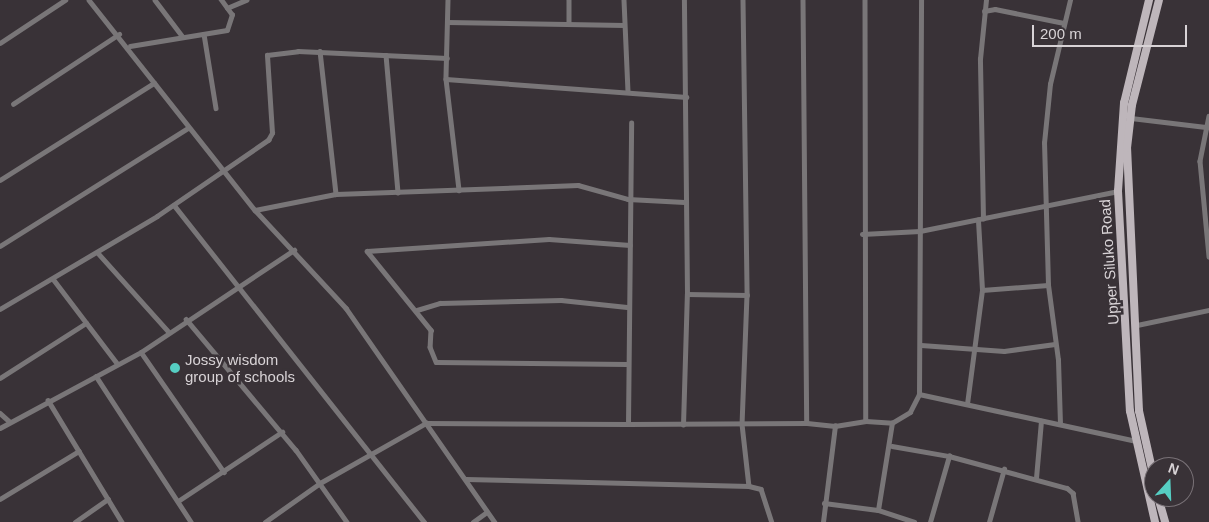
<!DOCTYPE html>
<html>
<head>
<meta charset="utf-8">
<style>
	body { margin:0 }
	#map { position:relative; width:1209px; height:522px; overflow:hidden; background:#393237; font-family:Helvetica,sans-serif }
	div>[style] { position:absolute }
	.street>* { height:4.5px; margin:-2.25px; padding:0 2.25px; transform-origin:2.25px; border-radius:2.25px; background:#797678 }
	.primary>* { height:8px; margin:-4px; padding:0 4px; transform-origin:4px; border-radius:4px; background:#beb6bb }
	.dots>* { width:14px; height:14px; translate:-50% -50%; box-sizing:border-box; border:2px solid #393237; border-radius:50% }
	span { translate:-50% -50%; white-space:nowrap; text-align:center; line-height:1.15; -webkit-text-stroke:5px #393237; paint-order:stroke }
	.street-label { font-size:15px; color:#d8d3d6 }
	.poi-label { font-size:15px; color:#d8d3d6 }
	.left { translate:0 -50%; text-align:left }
	.north { position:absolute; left:1144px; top:457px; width:50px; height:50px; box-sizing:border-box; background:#393237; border:1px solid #797277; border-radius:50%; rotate:20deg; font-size:14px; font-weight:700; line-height:20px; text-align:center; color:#d8d3d6 }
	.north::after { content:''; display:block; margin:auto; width:18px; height:22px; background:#56cec3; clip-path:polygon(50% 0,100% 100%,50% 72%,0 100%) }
	.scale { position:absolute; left:1032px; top:25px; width:155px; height:22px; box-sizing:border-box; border:2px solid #d8d3d6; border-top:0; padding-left:6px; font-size:15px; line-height:18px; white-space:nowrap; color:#d8d3d6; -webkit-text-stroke:4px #393237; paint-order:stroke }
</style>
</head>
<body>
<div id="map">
	<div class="street">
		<i style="left:89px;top:0;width:268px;rotate:51.7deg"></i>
		<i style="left:255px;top:210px;width:134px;rotate:47.1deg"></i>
		<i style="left:346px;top:308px;width:261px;rotate:55.2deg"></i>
		<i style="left:155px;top:0;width:46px;rotate:52.9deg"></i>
		<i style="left:448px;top:0;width:79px;rotate:91.5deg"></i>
		<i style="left:446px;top:79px;width:241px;rotate:4.3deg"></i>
		<i style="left:569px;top:0;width:23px;rotate:90deg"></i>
		<i style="left:624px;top:0;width:92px;rotate:87.5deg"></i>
		<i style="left:743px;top:0;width:295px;rotate:89.2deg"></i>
		<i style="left:747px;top:295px;width:129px;rotate:92.2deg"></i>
		<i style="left:742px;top:424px;width:62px;rotate:83.6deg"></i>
		<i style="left:803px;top:0;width:423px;rotate:89.5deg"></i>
		<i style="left:807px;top:423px;width:28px;rotate:6deg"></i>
		<i style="left:835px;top:426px;width:31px;rotate:-9deg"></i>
		<i style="left:866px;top:421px;width:26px;rotate:4deg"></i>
		<i style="left:892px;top:423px;width:21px;rotate:-31deg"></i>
		<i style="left:910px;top:412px;width:20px;rotate:-63deg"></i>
		<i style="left:919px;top:394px;width:394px;rotate:-89.7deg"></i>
		<i style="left:865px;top:0;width:421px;rotate:89.9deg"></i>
		<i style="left:227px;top:8px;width:21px;rotate:-23deg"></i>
		<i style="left:984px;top:11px;width:11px;rotate:-10deg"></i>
		<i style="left:995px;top:9px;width:70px;rotate:11.5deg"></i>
		<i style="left:447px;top:22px;width:177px;rotate:1deg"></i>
		<i style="left:204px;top:34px;width:75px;rotate:80.8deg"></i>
		<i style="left:0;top:43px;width:78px;rotate:-33.5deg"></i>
		<i style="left:130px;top:46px;width:98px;rotate:-9.4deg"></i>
		<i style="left:227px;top:30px;width:16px;rotate:-72deg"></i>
		<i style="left:232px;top:15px;width:19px;rotate:-126deg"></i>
		<i style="left:320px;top:51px;width:144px;rotate:83.6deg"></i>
		<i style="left:386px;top:55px;width:138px;rotate:85deg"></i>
		<i style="left:446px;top:79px;width:112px;rotate:83.3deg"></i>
		<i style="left:13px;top:104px;width:127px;rotate:-33.4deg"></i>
		<i style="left:1209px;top:116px;width:46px;rotate:101.3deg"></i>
		<i style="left:1200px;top:161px;width:96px;rotate:84.6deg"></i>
		<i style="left:1131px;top:118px;width:77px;rotate:6.8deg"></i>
		<i style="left:0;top:180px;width:182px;rotate:-32.2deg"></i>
		<i style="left:174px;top:205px;width:404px;rotate:51.7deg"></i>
		<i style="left:255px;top:210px;width:83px;rotate:-11.2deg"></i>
		<i style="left:336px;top:194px;width:242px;rotate:-2.1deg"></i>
		<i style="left:578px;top:185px;width:52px;rotate:15.6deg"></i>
		<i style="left:628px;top:199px;width:56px;rotate:3.1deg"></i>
		<i style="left:983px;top:219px;width:160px;rotate:-91.1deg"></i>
		<i style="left:980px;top:59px;width:59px;rotate:-84.2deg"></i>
		<i style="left:862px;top:234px;width:58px;rotate:-3deg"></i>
		<i style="left:920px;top:231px;width:202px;rotate:-11.4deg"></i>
		<i style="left:0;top:246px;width:222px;rotate:-32.1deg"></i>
		<i style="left:367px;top:251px;width:102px;rotate:51deg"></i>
		<i style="left:431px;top:330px;width:17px;rotate:93deg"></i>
		<i style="left:430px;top:347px;width:16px;rotate:68deg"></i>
		<i style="left:436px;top:362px;width:191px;rotate:0.6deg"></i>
		<i style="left:367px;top:251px;width:182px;rotate:-3.8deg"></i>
		<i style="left:549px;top:239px;width:81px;rotate:4.2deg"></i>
		<i style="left:98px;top:253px;width:105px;rotate:48.1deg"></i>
		<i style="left:54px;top:280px;width:104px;rotate:52.8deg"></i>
		<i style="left:982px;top:290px;width:66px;rotate:-4.3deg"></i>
		<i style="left:687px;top:294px;width:60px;rotate:1deg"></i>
		<i style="left:0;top:309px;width:182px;rotate:-30.6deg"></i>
		<i style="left:157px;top:216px;width:135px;rotate:-34.4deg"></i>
		<i style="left:268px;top:140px;width:8px;rotate:-60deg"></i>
		<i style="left:272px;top:133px;width:78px;rotate:-93.7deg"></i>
		<i style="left:267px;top:55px;width:31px;rotate:-7deg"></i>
		<i style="left:298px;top:51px;width:149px;rotate:2.7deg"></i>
		<i style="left:417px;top:310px;width:24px;rotate:-17deg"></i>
		<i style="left:440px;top:303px;width:121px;rotate:-1.4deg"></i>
		<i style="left:561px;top:300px;width:66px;rotate:6.1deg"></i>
		<i style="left:186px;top:319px;width:171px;rotate:50deg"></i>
		<i style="left:296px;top:450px;width:88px;rotate:54.7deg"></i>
		<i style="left:1137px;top:325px;width:74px;rotate:-11.8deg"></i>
		<i style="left:921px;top:345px;width:83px;rotate:4.1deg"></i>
		<i style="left:1004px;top:351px;width:51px;rotate:-7.8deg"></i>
		<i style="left:141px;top:352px;width:146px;rotate:55.3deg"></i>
		<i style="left:96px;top:376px;width:174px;rotate:56.9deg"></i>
		<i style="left:0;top:378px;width:102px;rotate:-32.6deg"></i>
		<i style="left:919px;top:394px;width:222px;rotate:12.2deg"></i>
		<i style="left:48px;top:400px;width:143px;rotate:58.8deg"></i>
		<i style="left:967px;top:404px;width:115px;rotate:-82.5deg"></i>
		<i style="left:982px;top:290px;width:70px;rotate:-93.3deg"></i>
		<i style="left:0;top:413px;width:13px;rotate:42deg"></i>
		<i style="left:628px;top:424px;width:179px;rotate:-0.3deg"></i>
		<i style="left:1060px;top:424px;width:64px;rotate:-91.8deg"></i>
		<i style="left:1058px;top:360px;width:76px;rotate:-97.6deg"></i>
		<i style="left:1048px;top:285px;width:142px;rotate:-91.6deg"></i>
		<i style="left:1044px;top:143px;width:59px;rotate:-84.2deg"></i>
		<i style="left:1050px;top:84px;width:86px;rotate:-76.6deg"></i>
		<i style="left:683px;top:425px;width:131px;rotate:-88.3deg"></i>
		<i style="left:687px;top:294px;width:294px;rotate:-90.6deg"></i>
		<i style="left:0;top:428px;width:160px;rotate:-28.3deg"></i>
		<i style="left:141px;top:352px;width:184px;rotate:-33.7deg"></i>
		<i style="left:892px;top:446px;width:58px;rotate:10deg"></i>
		<i style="left:949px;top:456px;width:122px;rotate:15.2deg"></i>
		<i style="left:1067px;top:488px;width:8px;rotate:40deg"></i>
		<i style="left:1073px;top:493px;width:29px;rotate:80deg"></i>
		<i style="left:1036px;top:478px;width:57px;rotate:-85deg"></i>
		<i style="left:466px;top:479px;width:283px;rotate:1.4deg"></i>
		<i style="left:749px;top:486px;width:12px;rotate:14deg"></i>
		<i style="left:761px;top:489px;width:35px;rotate:72deg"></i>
		<i style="left:0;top:499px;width:92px;rotate:-31.3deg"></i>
		<i style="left:178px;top:501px;width:125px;rotate:-33.6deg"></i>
		<i style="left:824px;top:503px;width:54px;rotate:7.4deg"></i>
		<i style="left:878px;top:510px;width:38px;rotate:18deg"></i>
		<i style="left:878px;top:510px;width:88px;rotate:-80.9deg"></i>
		<i style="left:75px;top:522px;width:40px;rotate:-34.9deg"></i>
		<i style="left:265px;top:522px;width:67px;rotate:-35.3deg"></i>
		<i style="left:320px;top:483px;width:122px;rotate:-29.5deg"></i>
		<i style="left:426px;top:423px;width:202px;rotate:0.3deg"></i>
		<i style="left:628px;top:424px;width:301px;rotate:-89.4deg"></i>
		<i style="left:473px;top:522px;width:17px;rotate:-36deg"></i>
		<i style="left:823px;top:522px;width:97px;rotate:-82.9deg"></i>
		<i style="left:930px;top:522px;width:69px;rotate:-73.9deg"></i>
		<i style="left:989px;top:522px;width:55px;rotate:-74.2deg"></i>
	</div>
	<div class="primary">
		<i style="left:1149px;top:0;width:106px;rotate:103.6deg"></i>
		<i style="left:1124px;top:103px;width:88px;rotate:93.9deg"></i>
		<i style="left:1118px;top:191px;width:220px;rotate:86.9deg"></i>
		<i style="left:1130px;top:411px;width:114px;rotate:77.3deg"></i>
		<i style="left:1154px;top:478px;width:69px;rotate:-102.6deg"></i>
		<i style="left:1139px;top:411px;width:263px;rotate:-92.6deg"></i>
		<i style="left:1127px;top:148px;width:43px;rotate:-83.4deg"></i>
		<i style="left:1132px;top:105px;width:108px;rotate:-75.6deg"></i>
		<i style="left:1158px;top:497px;width:26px;rotate:74deg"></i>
	</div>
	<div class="dots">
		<i style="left:175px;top:368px;background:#56cec3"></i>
	</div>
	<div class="street-label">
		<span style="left:1109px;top:262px;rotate:-94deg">Upper Siluko Road</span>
	</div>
	<div class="poi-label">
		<span class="left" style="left:185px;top:368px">Jossy wisdom<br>group of schools</span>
	</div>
	<div class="north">N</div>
	<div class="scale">200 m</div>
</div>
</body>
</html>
